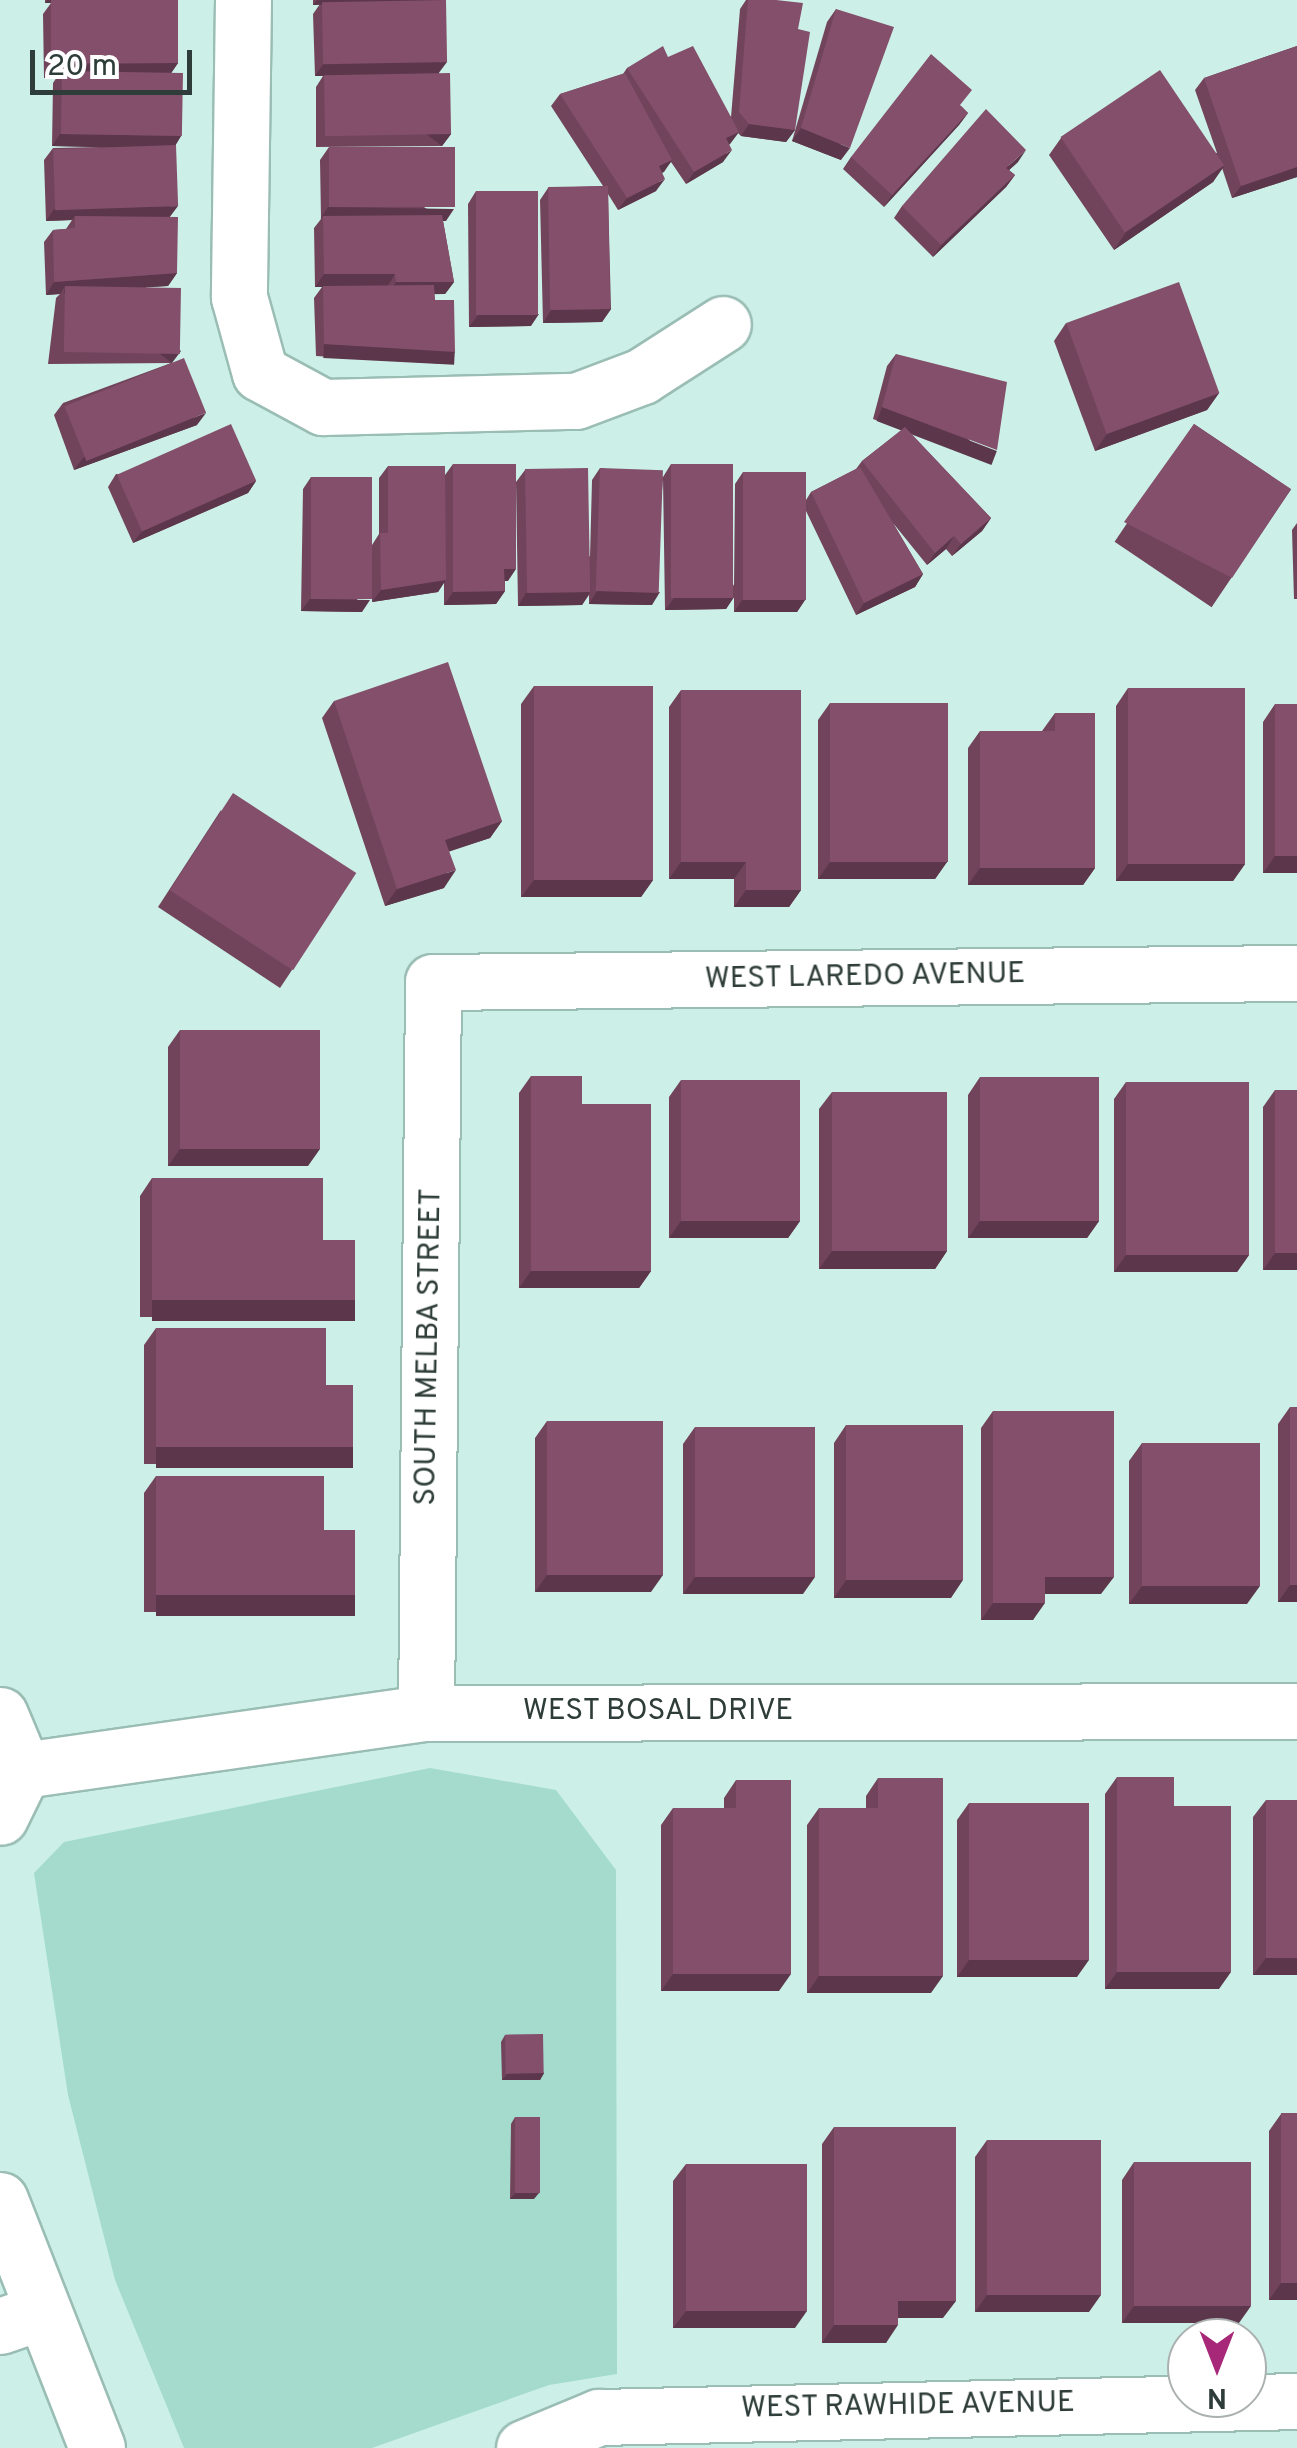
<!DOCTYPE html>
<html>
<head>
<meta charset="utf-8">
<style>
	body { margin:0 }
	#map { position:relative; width:1297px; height:2448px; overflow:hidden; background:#ccf0e7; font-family:Overpass,sans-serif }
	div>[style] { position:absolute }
	.green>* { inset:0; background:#a4dbcd }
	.roads { filter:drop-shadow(2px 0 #9abdb4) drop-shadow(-2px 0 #9abdb4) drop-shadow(0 2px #9abdb4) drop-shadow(0 -2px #9abdb4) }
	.street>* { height:55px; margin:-27.5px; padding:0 27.5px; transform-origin:27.5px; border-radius:27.5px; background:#fff }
	.secondary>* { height:55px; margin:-27.5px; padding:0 27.5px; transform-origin:27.5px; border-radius:27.5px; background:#fff }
	.wall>* { inset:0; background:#71445c; transform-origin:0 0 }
	.shaded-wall>* { inset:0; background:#5c374b; transform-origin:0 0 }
	.building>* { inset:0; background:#834f6b; transform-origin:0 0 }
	span { translate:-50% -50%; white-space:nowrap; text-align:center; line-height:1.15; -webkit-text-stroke:10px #fff; paint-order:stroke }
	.street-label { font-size:30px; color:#2e3d39 }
	.north { position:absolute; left:1167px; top:2318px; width:100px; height:100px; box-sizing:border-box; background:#fff; border:2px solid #abb1b0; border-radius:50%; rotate:180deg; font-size:28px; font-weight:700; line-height:40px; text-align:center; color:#2e3d39 }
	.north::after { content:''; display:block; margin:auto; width:35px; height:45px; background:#a72878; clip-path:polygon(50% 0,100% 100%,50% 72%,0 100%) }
	.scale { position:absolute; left:30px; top:50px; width:162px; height:45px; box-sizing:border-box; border:5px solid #2e3d39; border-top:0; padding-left:12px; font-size:30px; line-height:35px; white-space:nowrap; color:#2e3d39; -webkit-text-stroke:8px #fff; paint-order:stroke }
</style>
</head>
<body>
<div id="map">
	<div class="green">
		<i style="clip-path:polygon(430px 1768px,556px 1790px,616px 1870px,617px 2374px,549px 2385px,372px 2448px,184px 2448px,115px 2280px,68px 2095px,34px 1873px,64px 1842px)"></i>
	</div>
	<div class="roads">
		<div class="street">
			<i style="left:243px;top:0;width:297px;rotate:90.8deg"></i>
			<i style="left:239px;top:297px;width:79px;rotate:74.6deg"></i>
			<i style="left:260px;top:373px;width:72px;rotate:28.4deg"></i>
			<i style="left:323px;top:407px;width:253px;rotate:-1.4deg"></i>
			<i style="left:576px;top:401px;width:71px;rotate:-20.7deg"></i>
			<i style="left:642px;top:376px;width:96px;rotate:-32.7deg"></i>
			<i style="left:426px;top:1713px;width:731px;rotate:-89.45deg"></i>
			<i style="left:433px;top:982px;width:864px;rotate:-0.6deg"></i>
			<i style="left:23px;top:1770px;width:407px;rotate:-8.1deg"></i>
			<i style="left:426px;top:1713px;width:871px;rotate:-0.13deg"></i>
			<i style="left:0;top:2326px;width:40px;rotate:-18.9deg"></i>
			<i style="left:524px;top:2448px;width:81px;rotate:-22.5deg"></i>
			<i style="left:599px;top:2417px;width:698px;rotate:-1.31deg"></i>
		</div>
		<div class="secondary">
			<i style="left:0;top:1715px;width:60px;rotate:67.3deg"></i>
			<i style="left:23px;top:1770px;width:52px;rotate:116.1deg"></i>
			<i style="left:0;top:2200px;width:266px;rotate:68.6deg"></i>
		</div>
	</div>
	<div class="wall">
		<i style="clip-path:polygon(45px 0,178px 0,178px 63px,170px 74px,181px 136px,175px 146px,170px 217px,177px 273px,168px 286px,146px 287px,172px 362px,197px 425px,74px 470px,54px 415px,63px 403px,171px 363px,48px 364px,56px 298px,60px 294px,46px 295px,44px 242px,53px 230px,66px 229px,72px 220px,46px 221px,44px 160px,53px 148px,101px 147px,52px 146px,53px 83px,57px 77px,44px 78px,43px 14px,51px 3px,45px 3px)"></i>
		<i style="clip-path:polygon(313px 0,446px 0,439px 73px,451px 134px,442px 146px,316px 147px,316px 87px,323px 76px,315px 76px,313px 14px,320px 4px,313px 5px)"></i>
		<i style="clip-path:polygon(746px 0,776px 0,798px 29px,795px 130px,786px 142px,741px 136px,738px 133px,729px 145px,723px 162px,686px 184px,671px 162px,662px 173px,656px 191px,618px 210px,608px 194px,611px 309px,602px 322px,543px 323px,540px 200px,548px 188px,603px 186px,551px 106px,560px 94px,623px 74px,627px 68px,668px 57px,731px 117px,740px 9px)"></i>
		<i style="clip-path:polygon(836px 9px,841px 160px,792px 141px,827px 22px)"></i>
		<i style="clip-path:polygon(1297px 46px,1297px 177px,1232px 198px,1222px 168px,1213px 182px,1114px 250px,1049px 155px,1061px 138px,1217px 153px,1195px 90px,1204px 78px)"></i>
		<i style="clip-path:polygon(961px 106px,968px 113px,959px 125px,884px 207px,843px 169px,851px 157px)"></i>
		<i style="clip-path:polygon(329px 147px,446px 221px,443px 221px,454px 282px,445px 294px,434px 294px,435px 300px,455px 352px,447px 364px,316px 356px,314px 298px,322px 287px,315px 287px,314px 228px,321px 219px,320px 160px)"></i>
		<i style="clip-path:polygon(1018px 162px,1009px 170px,1015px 175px,1006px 187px,933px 257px,894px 218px,902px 206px)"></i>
		<i style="clip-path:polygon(476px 191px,531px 326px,469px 327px,468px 204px)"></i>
		<i style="clip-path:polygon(1066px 323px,1219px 393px,1207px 410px,1095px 451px,1054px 341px)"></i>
		<i style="clip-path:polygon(896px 354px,988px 462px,910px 433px,991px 518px,982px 531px,952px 556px,946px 549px,927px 565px,893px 523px,923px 574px,915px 587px,856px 615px,806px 511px,805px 600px,797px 612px,734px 612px,734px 597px,726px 609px,665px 610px,663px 479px,652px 605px,589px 604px,589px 595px,582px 605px,518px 606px,516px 482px,525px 470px,590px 557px,592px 480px,600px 468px,663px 477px,671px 464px,734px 586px,735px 484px,743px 472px,806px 500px,811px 492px,856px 469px,862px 461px,902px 430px,873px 419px,887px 366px)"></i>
		<i style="left:1194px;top:424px;width:117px;height:142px;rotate:34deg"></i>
		<i style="clip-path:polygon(453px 464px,508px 581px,505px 581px,505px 591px,496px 604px,444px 605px,444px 582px,438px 592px,372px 602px,372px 545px,379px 534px,379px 478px,388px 466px,445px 475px)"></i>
		<i style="clip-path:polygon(116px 474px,256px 481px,248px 493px,133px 543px,108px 487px)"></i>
		<i style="clip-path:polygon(311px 477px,362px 612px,301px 611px,303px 489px)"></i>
		<i style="clip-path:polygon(1297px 523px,1297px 599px,1294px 599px,1292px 530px)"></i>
		<i style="clip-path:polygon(534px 686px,653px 880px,641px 897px,521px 897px,521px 704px)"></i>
		<i style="clip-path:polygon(1128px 688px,1245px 864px,1233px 881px,1116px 881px,1116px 706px)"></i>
		<i style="clip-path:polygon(681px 690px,801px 890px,789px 907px,734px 907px,734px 879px,669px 879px,669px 707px)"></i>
		<i style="clip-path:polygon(334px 701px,502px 821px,490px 838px,449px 851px,444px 888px,385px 906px,322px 718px)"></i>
		<i style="clip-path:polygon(830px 703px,947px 862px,935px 879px,818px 879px,818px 720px)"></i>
		<i style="clip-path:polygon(1275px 704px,1297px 873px,1263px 873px,1263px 722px)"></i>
		<i style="clip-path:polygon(1055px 713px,1095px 868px,1083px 885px,968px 885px,968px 748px,980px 731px,1042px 731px)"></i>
		<i style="clip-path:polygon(221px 810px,292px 970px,280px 988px,158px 907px)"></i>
		<i style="clip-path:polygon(180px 1030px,308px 1166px,168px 1166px,168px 1047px)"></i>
		<i style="clip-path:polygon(531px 1076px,582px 1104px,651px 1271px,639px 1288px,519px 1288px,519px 1093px)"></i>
		<i style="clip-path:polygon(980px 1077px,1099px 1221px,1087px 1238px,968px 1238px,968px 1095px)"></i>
		<i style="clip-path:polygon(681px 1080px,800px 1221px,788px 1238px,669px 1238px,669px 1097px)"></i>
		<i style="clip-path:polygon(1126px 1082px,1249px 1255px,1237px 1272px,1114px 1272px,1114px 1099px)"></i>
		<i style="clip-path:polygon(1275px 1090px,1297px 1270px,1263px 1270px,1263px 1107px)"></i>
		<i style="clip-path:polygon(832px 1092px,947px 1251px,935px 1269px,819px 1269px,819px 1109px)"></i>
		<i style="clip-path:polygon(152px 1178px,323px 1240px,343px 1317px,140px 1317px,140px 1196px)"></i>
		<i style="clip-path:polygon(156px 1328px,326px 1385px,341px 1464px,144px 1464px,144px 1345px)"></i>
		<i style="clip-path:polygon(1290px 1407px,1297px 1602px,1278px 1602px,1278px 1424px)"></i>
		<i style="clip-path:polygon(993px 1411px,1101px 1594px,1045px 1594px,1033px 1620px,981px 1620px,981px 1428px)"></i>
		<i style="clip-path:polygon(547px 1421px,651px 1592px,535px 1592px,535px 1438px)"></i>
		<i style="clip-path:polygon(846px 1425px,951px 1598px,834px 1598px,834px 1443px)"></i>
		<i style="clip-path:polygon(695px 1427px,803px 1594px,683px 1594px,683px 1444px)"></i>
		<i style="clip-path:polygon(1142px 1443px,1247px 1604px,1129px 1604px,1129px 1461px)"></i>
		<i style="clip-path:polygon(156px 1476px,343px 1612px,144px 1612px,144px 1493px)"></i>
		<i style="clip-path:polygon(1117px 1777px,1174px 1806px,1219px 1989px,1105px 1989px,1105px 1794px)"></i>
		<i style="clip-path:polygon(878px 1778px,931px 1993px,807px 1993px,807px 1825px,819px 1808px,866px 1808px,866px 1796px)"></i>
		<i style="clip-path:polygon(736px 1780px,779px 1991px,661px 1991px,661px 1825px,673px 1808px,724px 1808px,724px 1798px)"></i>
		<i style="clip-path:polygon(1266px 1800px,1297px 1975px,1253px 1975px,1253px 1817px)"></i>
		<i style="clip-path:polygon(969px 1803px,1077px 1977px,957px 1977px,957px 1820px)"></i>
		<i style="clip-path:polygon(505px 2035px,544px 2073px,540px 2080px,502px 2080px,501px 2042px)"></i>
		<i style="clip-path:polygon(1281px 2114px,1297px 2300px,1269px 2300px,1269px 2131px)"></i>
		<i style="clip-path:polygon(515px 2117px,534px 2199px,510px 2199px,511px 2124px)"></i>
		<i style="clip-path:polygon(834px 2127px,943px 2318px,898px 2318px,886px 2343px,822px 2343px,822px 2144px)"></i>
		<i style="clip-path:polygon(987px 2140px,1089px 2312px,975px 2312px,975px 2157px)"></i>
		<i style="clip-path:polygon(1134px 2162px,1239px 2323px,1122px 2323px,1122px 2180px)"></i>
		<i style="clip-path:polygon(686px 2164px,795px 2328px,673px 2328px,673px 2181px)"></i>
	</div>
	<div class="shaded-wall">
		<i style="clip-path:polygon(47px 0,172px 0,170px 4px,45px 3px)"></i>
		<i style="clip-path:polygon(317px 0,442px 0,440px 3px,313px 5px)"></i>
		<i style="clip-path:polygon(447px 62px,438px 74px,315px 76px,324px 63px)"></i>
		<i style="clip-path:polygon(178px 63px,170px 75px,62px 71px,57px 77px,44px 78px,53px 65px)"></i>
		<i style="clip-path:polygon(968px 113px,959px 125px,884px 207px,892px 195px)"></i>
		<i style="clip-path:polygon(749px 124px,795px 130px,786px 142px,741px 136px)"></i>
		<i style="clip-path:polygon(801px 128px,850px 148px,841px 160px,792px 141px)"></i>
		<i style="clip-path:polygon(739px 132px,730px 144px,717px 150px,726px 138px)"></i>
		<i style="clip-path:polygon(60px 134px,181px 136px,173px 149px,52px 146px)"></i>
		<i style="left:451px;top:134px;width:15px;height:126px;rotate:127deg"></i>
		<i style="clip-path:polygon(732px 150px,723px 162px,686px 184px,694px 172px)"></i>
		<i style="clip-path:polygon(1026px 150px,1018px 162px,998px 180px,1006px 168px)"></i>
		<i style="clip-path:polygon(672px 160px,664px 172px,651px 178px,659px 166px)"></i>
		<i style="clip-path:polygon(1225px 165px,1213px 182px,1114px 250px,1126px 232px)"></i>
		<i style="clip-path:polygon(1297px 167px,1297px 177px,1232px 198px,1241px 186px)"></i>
		<i style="clip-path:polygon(1015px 175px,1006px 187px,933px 257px,941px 245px)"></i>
		<i style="clip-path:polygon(665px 179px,656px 191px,618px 210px,627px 198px)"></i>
		<i style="clip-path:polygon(178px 206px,169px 218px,75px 216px,72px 220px,46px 221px,54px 209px)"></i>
		<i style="clip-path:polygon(328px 207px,454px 209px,446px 221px,323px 219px,323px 216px,320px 219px)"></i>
		<i style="clip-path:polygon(177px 273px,168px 286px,64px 293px,65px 286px,60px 294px,46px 295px,54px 282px)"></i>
		<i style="clip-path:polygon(324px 274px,395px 274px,387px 287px,315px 287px)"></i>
		<i style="clip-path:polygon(396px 282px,454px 282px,445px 294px,388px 295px)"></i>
		<i style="clip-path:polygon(611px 309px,602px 322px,543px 323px,551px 310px)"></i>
		<i style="clip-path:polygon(539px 314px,531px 326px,469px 327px,478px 315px)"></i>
		<i style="left:324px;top:344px;width:131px;height:14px;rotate:3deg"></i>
		<i style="left:181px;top:351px;width:15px;height:124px;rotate:127deg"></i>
		<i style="clip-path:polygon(1219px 393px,1207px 410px,1095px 451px,1107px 434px)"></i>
		<i style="left:882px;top:407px;width:123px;height:15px;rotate:21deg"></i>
		<i style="clip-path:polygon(206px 413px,197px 425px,74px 470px,83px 458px)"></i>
		<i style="clip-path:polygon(256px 481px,248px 493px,133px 543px,142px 531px)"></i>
		<i style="clip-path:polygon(991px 518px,982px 531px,952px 556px,961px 544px)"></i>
		<i style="clip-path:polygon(954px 536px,946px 549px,927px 565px,935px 553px)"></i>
		<i style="clip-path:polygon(504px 569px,516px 569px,508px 581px,496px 581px)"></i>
		<i style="clip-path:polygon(923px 574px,915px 587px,856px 615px,864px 603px)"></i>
		<i style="clip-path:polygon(446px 580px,438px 592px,372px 602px,381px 590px)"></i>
		<i style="clip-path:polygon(505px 591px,496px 604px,444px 605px,453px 592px)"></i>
		<i style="clip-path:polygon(597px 591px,660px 592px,652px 605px,589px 604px)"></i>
		<i style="clip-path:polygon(590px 592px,582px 605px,518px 606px,526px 593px)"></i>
		<i style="clip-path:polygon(734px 597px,726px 609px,665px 610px,674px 598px)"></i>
		<i style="clip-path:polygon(310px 599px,370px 600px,362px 612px,301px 611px)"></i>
		<i style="clip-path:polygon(742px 600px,805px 600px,797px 612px,734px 612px)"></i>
		<i style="clip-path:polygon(502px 821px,490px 838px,433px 857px,445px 840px)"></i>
		<i style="clip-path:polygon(1275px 856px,1297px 856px,1297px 873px,1263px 873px)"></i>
		<i style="clip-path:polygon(681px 862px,746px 862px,734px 879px,669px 879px)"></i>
		<i style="clip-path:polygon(830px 862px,947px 862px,935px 879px,818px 879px)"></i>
		<i style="clip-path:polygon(1128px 864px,1245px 864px,1233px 881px,1116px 881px)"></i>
		<i style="clip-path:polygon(980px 868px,1095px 868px,1083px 885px,968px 885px)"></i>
		<i style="clip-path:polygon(456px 870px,444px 888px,385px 906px,397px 889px)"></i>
		<i style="clip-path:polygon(534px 880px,653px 880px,641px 897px,521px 897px)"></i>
		<i style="clip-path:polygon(746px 890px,801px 890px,789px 907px,734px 907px)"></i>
		<i style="clip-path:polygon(180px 1149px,320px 1149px,308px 1166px,168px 1166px)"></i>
		<i style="clip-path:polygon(681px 1221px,800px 1221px,788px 1238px,669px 1238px)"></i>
		<i style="clip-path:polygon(980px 1221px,1099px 1221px,1087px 1238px,968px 1238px)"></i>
		<i style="clip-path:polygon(832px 1251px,947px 1251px,935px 1269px,819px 1269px)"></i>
		<i style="clip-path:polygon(1275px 1253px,1297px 1253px,1297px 1270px,1263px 1270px)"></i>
		<i style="clip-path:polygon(1126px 1255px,1249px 1255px,1237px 1272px,1114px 1272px)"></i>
		<i style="clip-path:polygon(531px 1271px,651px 1271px,639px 1288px,519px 1288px)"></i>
		<i style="left:152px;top:1300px;width:203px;height:21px"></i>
		<i style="left:156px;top:1447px;width:197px;height:21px"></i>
		<i style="clip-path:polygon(547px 1575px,663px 1575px,651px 1592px,535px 1592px)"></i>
		<i style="clip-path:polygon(695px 1577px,815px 1577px,803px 1594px,683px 1594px)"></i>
		<i style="clip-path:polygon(1045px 1577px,1114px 1577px,1101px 1594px,1033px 1594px)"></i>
		<i style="clip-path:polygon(846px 1580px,963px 1580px,951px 1598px,834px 1598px)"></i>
		<i style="clip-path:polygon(1290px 1585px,1297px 1585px,1297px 1602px,1278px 1602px)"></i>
		<i style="clip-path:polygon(1142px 1586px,1260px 1586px,1247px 1604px,1129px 1604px)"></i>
		<i style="left:156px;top:1595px;width:199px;height:21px"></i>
		<i style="clip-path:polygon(993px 1603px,1045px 1603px,1033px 1620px,981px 1620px)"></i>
		<i style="clip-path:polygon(1266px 1958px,1297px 1958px,1297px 1975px,1253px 1975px)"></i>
		<i style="clip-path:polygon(969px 1960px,1089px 1960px,1077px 1977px,957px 1977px)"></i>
		<i style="clip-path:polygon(1117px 1972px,1231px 1972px,1219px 1989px,1105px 1989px)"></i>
		<i style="clip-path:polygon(673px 1974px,791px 1974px,779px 1991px,661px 1991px)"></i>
		<i style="clip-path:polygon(819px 1976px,943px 1976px,931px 1993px,807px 1993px)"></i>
		<i style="clip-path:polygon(544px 2073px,540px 2080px,502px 2080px,507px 2074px)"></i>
		<i style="clip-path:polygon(515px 2193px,539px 2193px,534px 2199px,510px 2199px)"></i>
		<i style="clip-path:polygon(1281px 2283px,1297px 2283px,1297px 2300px,1269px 2300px)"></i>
		<i style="clip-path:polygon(987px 2295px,1101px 2295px,1089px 2312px,975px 2312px)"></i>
		<i style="clip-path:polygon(898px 2301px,956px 2301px,943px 2318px,886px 2318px)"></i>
		<i style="clip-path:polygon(1134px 2306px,1251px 2306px,1239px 2323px,1122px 2323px)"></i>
		<i style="clip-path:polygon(686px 2311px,807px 2311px,795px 2328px,673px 2328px)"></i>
		<i style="clip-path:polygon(834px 2325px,898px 2325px,886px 2343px,822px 2343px)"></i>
	</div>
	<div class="building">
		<i style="left:178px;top:0;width:63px;height:127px;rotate:90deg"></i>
		<i style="left:446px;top:0;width:62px;height:124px;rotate:89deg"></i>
		<i style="clip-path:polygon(748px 0,776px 0,803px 3px,798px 29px,810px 32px,795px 130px,749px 124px,739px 112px)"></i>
		<i style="clip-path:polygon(836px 9px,894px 27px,850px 148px,801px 128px)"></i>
		<i style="clip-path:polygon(663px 46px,668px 57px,693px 46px,739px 132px,726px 138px,732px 150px,694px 172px,627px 68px)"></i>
		<i style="clip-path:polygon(1297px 46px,1297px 167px,1241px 186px,1204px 78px)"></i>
		<i style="clip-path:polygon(931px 54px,972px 90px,960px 105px,968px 113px,892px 195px,851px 157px)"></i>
		<i style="left:1160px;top:70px;width:115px;height:120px;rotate:56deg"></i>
		<i style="left:62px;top:71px;width:121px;height:63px;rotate:1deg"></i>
		<i style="left:450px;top:73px;width:61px;height:126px;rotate:89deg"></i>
		<i style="clip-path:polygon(625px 73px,672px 160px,659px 166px,665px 179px,627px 198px,560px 94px)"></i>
		<i style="clip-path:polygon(986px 109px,1026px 150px,1006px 168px,1015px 175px,941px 245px,902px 206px)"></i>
		<i style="left:176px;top:145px;width:61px;height:123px;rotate:88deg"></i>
		<i style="left:329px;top:147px;width:126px;height:60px"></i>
		<i style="left:608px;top:186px;width:123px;height:60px;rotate:89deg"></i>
		<i style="left:476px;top:191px;width:62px;height:124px"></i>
		<i style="clip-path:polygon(442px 215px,454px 282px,396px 282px,395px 274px,324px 274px,323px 216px)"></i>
		<i style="clip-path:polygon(75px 216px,178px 217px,177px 273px,54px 282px,53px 230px,75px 228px)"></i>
		<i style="left:1179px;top:282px;width:118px;height:120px;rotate:70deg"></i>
		<i style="clip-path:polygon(434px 285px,435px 300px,454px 300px,455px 352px,324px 344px,323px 286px)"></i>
		<i style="left:65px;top:286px;width:116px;height:66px;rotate:1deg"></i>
		<i style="clip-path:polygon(896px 354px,1007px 382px,997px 450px,882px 407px)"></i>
		<i style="left:184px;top:358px;width:59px;height:129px;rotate:68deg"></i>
		<i style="left:231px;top:424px;width:62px;height:125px;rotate:66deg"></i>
		<i style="clip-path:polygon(1194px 424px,1291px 489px,1232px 578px,1124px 522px)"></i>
		<i style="clip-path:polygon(905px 427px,991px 518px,961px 544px,954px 536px,935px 553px,862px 461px)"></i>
		<i style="clip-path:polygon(453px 464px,516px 464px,516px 569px,504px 569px,505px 591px,453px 592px)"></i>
		<i style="left:671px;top:464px;width:62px;height:134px"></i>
		<i style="clip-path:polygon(388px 466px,445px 466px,446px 580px,381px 590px,380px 533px,388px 533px)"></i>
		<i style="clip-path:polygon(860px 467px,923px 574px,864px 603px,811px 492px)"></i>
		<i style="left:588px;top:468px;width:124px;height:63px;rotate:89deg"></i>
		<i style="left:600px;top:468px;width:63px;height:123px;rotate:2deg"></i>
		<i style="left:743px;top:472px;width:63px;height:128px"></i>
		<i style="left:311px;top:477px;width:61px;height:122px"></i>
		<i style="clip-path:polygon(448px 662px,502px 821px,445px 840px,456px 870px,397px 889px,334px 701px)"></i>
		<i style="left:534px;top:686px;width:119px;height:194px"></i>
		<i style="left:1128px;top:688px;width:117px;height:176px"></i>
		<i style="clip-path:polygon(681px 690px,801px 690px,801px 890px,746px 890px,746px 862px,681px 862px)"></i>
		<i style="left:830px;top:703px;width:118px;height:159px"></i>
		<i style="left:1275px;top:704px;width:22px;height:152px"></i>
		<i style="clip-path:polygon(1055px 713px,1095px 713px,1095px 868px,980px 868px,980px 731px,1055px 731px)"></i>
		<i style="left:233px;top:793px;width:147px;height:116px;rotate:33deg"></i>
		<i style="left:180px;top:1030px;width:140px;height:119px"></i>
		<i style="clip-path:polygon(531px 1076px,582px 1076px,582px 1104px,651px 1104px,651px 1271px,531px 1271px)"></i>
		<i style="left:980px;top:1077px;width:119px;height:144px"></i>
		<i style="left:681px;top:1080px;width:119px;height:141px"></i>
		<i style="left:1126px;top:1082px;width:123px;height:173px"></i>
		<i style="left:1275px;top:1090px;width:22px;height:163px"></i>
		<i style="left:832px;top:1092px;width:115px;height:159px"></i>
		<i style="clip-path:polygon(152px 1178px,323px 1178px,323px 1240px,355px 1240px,355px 1300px,152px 1300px)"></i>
		<i style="clip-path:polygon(156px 1328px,326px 1328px,326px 1385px,353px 1385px,353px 1447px,156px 1447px)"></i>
		<i style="left:1290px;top:1407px;width:7px;height:178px"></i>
		<i style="clip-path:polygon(993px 1411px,1114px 1411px,1114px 1577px,1045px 1577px,1045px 1603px,993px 1603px)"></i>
		<i style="left:547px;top:1421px;width:116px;height:154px"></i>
		<i style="left:846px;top:1425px;width:117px;height:155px"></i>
		<i style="left:695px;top:1427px;width:120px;height:150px"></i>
		<i style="left:1142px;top:1443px;width:118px;height:143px"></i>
		<i style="clip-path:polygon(156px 1476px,324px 1476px,324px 1530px,355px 1530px,355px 1595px,156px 1595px)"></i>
		<i style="clip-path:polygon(1117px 1777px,1174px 1777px,1174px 1806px,1231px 1806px,1231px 1972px,1117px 1972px)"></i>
		<i style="clip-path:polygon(878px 1778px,943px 1778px,943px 1976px,819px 1976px,819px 1808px,878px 1808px)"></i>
		<i style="clip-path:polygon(736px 1780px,791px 1780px,791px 1974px,673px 1974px,673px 1808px,736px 1808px)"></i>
		<i style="left:1266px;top:1800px;width:31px;height:158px"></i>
		<i style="left:969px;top:1803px;width:120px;height:157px"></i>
		<i style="left:543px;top:2034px;width:39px;height:38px;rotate:89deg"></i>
		<i style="left:1297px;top:2113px;width:170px;height:16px;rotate:90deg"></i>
		<i style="left:515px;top:2117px;width:25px;height:76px"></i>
		<i style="clip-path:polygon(834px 2127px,956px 2127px,956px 2301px,898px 2301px,898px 2325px,834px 2325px)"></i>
		<i style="left:987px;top:2140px;width:114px;height:155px"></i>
		<i style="left:1134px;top:2162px;width:117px;height:144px"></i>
		<i style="left:686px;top:2164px;width:121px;height:147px"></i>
	</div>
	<div class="street-label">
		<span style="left:865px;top:978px;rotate:-1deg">WEST LAREDO AVENUE</span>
		<span style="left:430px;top:1347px;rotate:-89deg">SOUTH MELBA STREET</span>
		<span style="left:658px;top:1712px">WEST BOSAL DRIVE</span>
		<span style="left:908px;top:2407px;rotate:-1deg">WEST RAWHIDE AVENUE</span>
	</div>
	<div class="north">N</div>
	<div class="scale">20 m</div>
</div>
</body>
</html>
